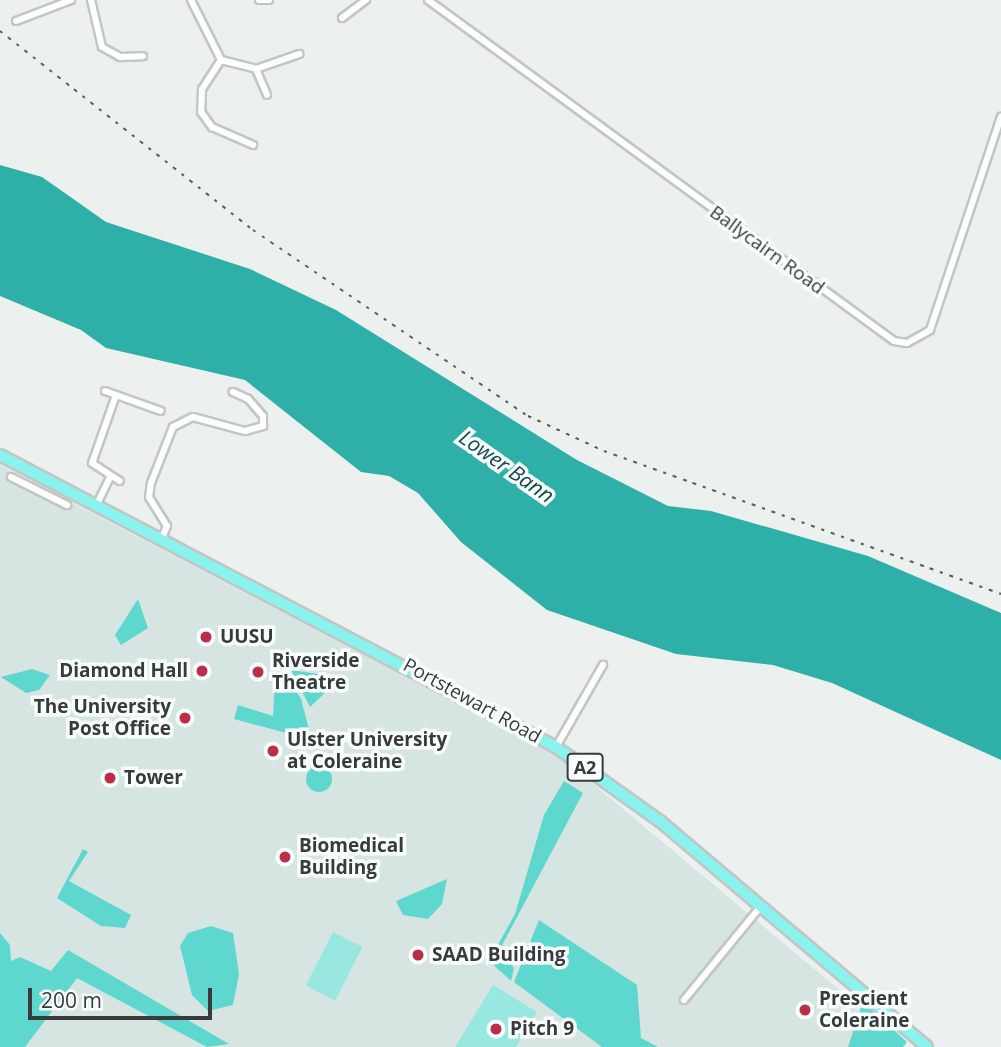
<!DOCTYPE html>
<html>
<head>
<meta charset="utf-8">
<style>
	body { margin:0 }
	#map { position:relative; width:1001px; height:1047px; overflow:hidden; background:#ecf1f0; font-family:"Open Sans",sans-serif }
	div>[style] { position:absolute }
	.built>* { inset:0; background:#d6e4e2 }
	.green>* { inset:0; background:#99e7e1; transform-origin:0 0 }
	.forest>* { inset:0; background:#5ed7cf }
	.round { border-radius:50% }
	.water>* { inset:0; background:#2eb0a8 }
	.roads { filter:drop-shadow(2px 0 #c2c6c6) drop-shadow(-2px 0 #c2c6c6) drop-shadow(0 2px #c2c6c6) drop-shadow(0 -2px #c2c6c6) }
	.minor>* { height:6px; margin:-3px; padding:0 3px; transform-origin:3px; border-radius:3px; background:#fff }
	.primary>* { height:10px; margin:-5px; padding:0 5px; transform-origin:5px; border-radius:5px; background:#89f4ee }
	.rail>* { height:2px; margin-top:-1px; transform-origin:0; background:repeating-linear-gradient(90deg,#5d5f5f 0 3.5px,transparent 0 10.5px) }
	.dots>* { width:19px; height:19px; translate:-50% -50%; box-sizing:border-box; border:4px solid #f9fefe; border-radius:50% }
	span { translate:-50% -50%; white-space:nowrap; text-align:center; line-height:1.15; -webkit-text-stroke:7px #f9fefe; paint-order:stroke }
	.shield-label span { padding:2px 5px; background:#f9fefe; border:2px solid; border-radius:5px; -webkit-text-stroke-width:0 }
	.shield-label { font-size:18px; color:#393b3b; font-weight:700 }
	.street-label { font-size:19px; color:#393b3b }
	.poi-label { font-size:19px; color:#393b3b; font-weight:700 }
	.left { translate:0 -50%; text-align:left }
	.right { translate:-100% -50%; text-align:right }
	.water-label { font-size:21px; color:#164b48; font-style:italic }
	.scale { position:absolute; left:28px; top:988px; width:184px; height:32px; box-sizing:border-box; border:4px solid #393b3b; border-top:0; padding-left:9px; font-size:21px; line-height:24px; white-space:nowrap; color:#393b3b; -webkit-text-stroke:5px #f9fefe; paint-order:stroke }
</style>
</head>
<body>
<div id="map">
	<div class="built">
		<i style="clip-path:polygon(0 465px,352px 649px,391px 663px,568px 763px,879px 1023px,854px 1047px,0 1047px)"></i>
	</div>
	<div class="green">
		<i style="left:333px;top:932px;width:33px;height:60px;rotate:27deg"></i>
		<i style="clip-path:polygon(493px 985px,537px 1012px,516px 1047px,455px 1047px)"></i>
	</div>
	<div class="forest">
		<i style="clip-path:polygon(138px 599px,148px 628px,121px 645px,115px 635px)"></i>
		<i style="clip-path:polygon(32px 669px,50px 675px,39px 690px,26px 693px,1px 677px)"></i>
		<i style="clip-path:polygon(291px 670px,325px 675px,332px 686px,310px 707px)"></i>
		<i style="clip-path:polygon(275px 681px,292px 685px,301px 699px,310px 733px,305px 738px,234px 719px,238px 705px,273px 716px)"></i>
		<i class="round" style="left:306px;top:766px;width:26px;height:26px"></i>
		<i style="clip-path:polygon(564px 781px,583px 793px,500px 949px,514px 968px,511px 981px,489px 961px,515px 914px,544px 815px)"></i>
		<i style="clip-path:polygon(83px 849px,88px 852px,69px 881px,131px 915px,125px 928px,101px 926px,57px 898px)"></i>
		<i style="clip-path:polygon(447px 879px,442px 904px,428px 919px,403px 915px,396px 901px)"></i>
		<i style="clip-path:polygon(539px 920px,637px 985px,641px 1038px,658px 1047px,602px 1047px,514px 982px)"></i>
		<i style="clip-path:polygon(211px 926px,233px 933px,239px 974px,233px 1005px,208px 1011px,192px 995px,180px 946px,188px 933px)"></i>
		<i style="clip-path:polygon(0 933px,10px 945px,11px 961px,20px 957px,51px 971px,68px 950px,229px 1044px,207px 1047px,77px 978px,25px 1047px,0 1047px)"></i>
		<i style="clip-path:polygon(863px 1002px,907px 1042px,903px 1047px,848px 1047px)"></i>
	</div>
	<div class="water">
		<i style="clip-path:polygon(0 165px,42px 177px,106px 222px,250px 269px,336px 310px,577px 460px,668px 506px,711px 511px,868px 556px,1001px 613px,1001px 760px,832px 683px,773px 665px,676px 654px,547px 610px,461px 542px,418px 493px,389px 476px,361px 472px,245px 380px,106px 348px,81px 330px,0 296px)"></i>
	</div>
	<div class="roads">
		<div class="minor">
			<i style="left:91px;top:0;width:48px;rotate:76.8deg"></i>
			<i style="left:102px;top:47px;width:21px;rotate:29deg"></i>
			<i style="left:120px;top:57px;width:23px;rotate:-2deg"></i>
			<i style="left:191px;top:0;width:67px;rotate:63.4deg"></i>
			<i style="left:221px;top:60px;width:36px;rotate:14deg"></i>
			<i style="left:256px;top:69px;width:46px;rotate:-19.2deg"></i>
			<i style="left:259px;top:0;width:10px"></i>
			<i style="left:428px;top:0;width:577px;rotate:36.2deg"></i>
			<i style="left:894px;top:341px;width:13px;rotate:9deg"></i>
			<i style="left:907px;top:343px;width:26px;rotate:-29deg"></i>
			<i style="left:930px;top:330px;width:225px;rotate:-71.6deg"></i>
			<i style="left:342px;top:18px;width:30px;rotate:-37deg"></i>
			<i style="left:16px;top:21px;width:59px;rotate:-20.9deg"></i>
			<i style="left:221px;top:60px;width:35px;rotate:123deg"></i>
			<i style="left:202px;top:89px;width:23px;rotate:92deg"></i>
			<i style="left:201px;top:112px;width:19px;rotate:54deg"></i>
			<i style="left:212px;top:127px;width:45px;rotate:23.7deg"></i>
			<i style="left:256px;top:69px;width:28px;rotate:67deg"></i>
			<i style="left:105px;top:391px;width:59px;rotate:19.7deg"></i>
			<i style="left:116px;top:395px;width:72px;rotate:109.4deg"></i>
			<i style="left:92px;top:463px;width:33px;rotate:33deg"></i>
			<i style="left:11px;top:477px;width:63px;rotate:26.6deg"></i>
			<i style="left:97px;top:504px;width:30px;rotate:-64deg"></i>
			<i style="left:162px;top:538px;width:13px;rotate:-67deg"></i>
			<i style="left:167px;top:526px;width:34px;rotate:-122deg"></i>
			<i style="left:149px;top:497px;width:14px;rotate:-82deg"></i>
			<i style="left:151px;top:483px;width:60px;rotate:-68.6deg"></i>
			<i style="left:173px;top:427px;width:22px;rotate:-27deg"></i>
			<i style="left:193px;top:417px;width:54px;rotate:15.1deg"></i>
			<i style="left:245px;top:431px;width:19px;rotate:-16deg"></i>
			<i style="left:263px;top:426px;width:10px;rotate:-90deg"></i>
			<i style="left:263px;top:416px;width:23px;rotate:-131deg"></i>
			<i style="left:248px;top:399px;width:17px;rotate:-155deg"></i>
			<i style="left:556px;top:747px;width:95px;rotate:-60.2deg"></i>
			<i style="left:684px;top:1000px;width:120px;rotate:-50.7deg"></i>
		</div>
		<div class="primary">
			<i style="left:0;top:455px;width:628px;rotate:27.71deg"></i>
			<i style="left:556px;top:747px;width:129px;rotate:35.5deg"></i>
			<i style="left:661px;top:822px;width:348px;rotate:40.2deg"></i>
		</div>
	</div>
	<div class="rail">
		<i style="left:0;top:31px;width:322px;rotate:38.2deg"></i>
		<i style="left:253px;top:230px;width:332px;rotate:34.1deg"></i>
		<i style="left:528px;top:416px;width:84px;rotate:24.7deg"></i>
		<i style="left:604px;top:451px;width:422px;rotate:19.8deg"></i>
	</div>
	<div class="dots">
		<i style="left:206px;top:637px;background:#be2d47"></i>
		<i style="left:202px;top:671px;background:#be2d47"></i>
		<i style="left:258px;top:672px;background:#be2d47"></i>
		<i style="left:185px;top:718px;background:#be2d47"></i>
		<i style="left:273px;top:751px;background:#be2d47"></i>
		<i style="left:110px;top:778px;background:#be2d47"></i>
		<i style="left:285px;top:857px;background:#be2d47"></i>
		<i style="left:418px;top:955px;background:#be2d47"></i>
		<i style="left:805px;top:1010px;background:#be2d47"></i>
		<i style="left:496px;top:1029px;background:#be2d47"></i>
	</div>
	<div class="shield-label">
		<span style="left:585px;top:767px">A2</span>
	</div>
	<div class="street-label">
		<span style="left:767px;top:250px;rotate:36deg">Ballycairn Road</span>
		<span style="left:472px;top:701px;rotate:29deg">Portstewart Road</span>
	</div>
	<div class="poi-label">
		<span class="left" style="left:220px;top:637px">UUSU</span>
		<span class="left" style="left:272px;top:672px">Riverside<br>Theatre</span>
		<span class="right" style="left:188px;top:671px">Diamond Hall</span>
		<span class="right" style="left:171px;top:718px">The University<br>Post Office</span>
		<span class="left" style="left:287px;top:751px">Ulster University<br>at Coleraine</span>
		<span class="left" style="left:124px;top:778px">Tower</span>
		<span class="left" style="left:299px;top:857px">Biomedical<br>Building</span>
		<span class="left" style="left:432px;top:955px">SAAD Building</span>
		<span class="left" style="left:819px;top:1010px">Prescient<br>Coleraine</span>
		<span class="left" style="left:510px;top:1029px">Pitch 9</span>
	</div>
	<div class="water-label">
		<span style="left:507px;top:466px;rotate:35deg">Lower Bann</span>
	</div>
	<div class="scale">200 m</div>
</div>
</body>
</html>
